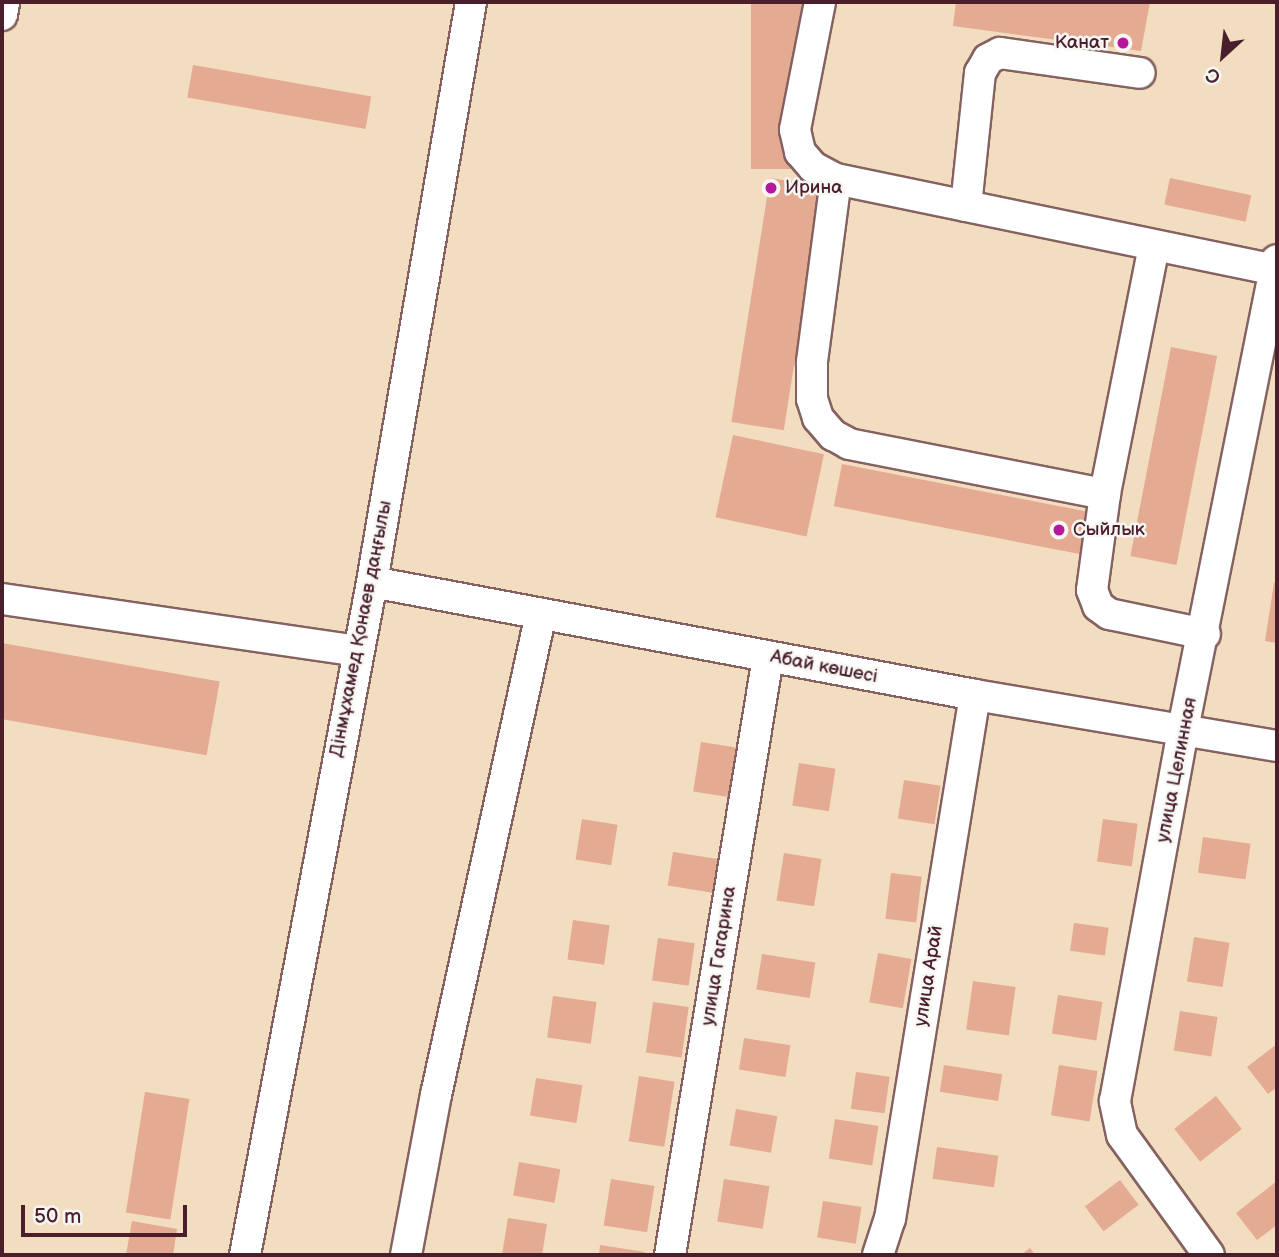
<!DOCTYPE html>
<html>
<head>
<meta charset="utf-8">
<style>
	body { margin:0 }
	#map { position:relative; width:1279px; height:1257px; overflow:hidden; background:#f2ddc1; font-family:"Balsamiq Sans",sans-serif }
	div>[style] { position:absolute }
	.building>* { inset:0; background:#e4aa92; transform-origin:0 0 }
	.roads { filter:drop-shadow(2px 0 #856260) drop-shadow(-2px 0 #856260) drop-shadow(0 2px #856260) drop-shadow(0 -2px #856260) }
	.minor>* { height:30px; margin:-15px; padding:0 15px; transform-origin:15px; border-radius:15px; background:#fff }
	.dots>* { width:19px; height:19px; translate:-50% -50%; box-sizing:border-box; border:4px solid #f6f6f2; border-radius:50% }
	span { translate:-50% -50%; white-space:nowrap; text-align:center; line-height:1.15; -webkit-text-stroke:5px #f6f6f2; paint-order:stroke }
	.poi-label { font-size:19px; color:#4a1f2b }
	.right { translate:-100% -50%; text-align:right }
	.left { translate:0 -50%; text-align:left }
	.street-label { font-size:19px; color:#4a1f2b }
	.frame { position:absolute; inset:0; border:4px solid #4a1f2b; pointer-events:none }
	.north { position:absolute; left:1188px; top:21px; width:70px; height:70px; -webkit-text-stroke:5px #f6f6f2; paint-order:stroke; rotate:207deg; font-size:19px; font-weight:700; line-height:28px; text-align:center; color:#4a1f2b }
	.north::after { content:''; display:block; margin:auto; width:24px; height:32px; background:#4a1f2b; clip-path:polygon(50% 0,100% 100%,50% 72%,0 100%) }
	.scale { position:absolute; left:21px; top:1205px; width:166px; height:32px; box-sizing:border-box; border:4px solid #4a1f2b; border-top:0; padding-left:9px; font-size:21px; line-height:24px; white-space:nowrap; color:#4a1f2b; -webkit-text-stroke:5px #f6f6f2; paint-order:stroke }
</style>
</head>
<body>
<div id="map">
	<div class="building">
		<i style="left:751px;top:2px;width:52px;height:167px"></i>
		<i style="clip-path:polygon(956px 2px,1150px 2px,1141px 51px,953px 26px)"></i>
		<i style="left:193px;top:65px;width:181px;height:33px;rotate:10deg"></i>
		<i style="left:770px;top:178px;width:53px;height:247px;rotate:9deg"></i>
		<i style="left:1170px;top:178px;width:83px;height:27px;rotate:12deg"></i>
		<i style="left:1171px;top:347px;width:47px;height:213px;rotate:11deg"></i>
		<i style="left:733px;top:435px;width:93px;height:84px;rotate:12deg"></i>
		<i style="left:842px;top:464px;width:252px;height:43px;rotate:11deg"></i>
		<i style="clip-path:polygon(1274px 583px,1277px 584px,1277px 643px,1265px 641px)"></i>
		<i style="left:2px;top:643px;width:221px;height:75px;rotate:10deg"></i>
		<i style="left:701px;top:742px;width:37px;height:50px;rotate:9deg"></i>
		<i style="left:799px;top:763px;width:37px;height:43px;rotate:9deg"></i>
		<i style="left:904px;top:780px;width:37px;height:39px;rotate:9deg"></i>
		<i style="left:582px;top:819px;width:36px;height:41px;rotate:9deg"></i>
		<i style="left:1103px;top:819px;width:35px;height:43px;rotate:8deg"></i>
		<i style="left:1203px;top:837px;width:48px;height:36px;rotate:8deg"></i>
		<i style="left:673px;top:852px;width:47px;height:34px;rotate:9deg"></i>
		<i style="left:784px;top:853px;width:38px;height:48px;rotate:9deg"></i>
		<i style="left:891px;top:873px;width:31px;height:46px;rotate:7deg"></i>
		<i style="left:573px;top:920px;width:37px;height:40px;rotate:8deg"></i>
		<i style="left:1074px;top:923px;width:35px;height:28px;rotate:8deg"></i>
		<i style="left:1194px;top:937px;width:36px;height:45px;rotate:9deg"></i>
		<i style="left:658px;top:938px;width:37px;height:43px;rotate:8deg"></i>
		<i style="left:878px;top:953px;width:34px;height:50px;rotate:10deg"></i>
		<i style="left:762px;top:954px;width:54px;height:36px;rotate:9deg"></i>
		<i style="left:973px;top:981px;width:43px;height:49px;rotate:8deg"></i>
		<i style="left:1058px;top:995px;width:45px;height:39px;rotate:9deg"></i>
		<i style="left:553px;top:996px;width:44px;height:42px;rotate:8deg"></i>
		<i style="left:653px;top:1002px;width:36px;height:51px;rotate:8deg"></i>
		<i style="left:1180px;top:1011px;width:38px;height:40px;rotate:9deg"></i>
		<i style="left:744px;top:1038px;width:47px;height:32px;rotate:9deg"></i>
		<i style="clip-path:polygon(1277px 1044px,1277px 1087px,1268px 1094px,1247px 1067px)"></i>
		<i style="left:944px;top:1065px;width:59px;height:27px;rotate:9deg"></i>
		<i style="left:1059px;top:1065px;width:39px;height:51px;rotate:9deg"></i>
		<i style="left:856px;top:1072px;width:34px;height:37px;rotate:8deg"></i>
		<i style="left:639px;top:1076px;width:36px;height:66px;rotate:9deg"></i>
		<i style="left:536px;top:1078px;width:47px;height:38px;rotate:9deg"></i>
		<i style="left:145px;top:1092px;width:45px;height:122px;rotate:9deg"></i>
		<i style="left:1216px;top:1096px;width:42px;height:53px;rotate:52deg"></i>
		<i style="left:736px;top:1109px;width:42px;height:37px;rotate:10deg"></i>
		<i style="left:835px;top:1119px;width:44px;height:40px;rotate:9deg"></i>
		<i style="left:937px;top:1147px;width:62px;height:32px;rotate:8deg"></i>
		<i style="left:519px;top:1162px;width:42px;height:34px;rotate:10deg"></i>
		<i style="left:611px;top:1179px;width:44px;height:47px;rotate:9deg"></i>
		<i style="left:724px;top:1179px;width:46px;height:43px;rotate:9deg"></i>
		<i style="left:1120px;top:1180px;width:31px;height:44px;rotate:53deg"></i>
		<i style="clip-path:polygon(1277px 1181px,1277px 1225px,1257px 1240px,1236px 1213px)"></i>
		<i style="left:823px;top:1201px;width:39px;height:37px;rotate:9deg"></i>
		<i style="clip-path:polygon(508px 1218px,547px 1224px,542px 1255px,502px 1255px)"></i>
		<i style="clip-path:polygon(132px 1221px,177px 1229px,173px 1255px,126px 1255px)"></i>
		<i style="clip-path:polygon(600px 1245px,645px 1252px,644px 1255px,599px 1255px)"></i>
		<i style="clip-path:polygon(1030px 1248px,1035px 1255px,1021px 1255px)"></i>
	</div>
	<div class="roads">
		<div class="minor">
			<i style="left:820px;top:2px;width:130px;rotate:101.1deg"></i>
			<i style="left:795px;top:130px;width:23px;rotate:77deg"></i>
			<i style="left:800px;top:152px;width:20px;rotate:49deg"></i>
			<i style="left:813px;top:167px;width:26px;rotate:28deg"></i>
			<i style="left:836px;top:179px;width:448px;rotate:11.7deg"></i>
			<i style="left:2px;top:15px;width:13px;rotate:-81deg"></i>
			<i style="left:836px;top:179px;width:185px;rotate:97.5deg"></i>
			<i style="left:812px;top:362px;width:37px;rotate:90deg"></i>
			<i style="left:812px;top:399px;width:20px;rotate:72deg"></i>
			<i style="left:818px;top:418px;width:23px;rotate:49deg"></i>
			<i style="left:833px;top:435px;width:18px;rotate:29deg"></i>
			<i style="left:849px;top:444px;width:261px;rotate:11.1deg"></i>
			<i style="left:966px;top:206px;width:134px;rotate:-84deg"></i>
			<i style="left:980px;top:73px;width:16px;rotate:-60deg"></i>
			<i style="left:988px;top:59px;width:13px;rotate:-27deg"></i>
			<i style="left:1000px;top:53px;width:141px;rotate:8.1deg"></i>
			<i style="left:1154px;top:246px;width:253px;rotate:101.2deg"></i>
			<i style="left:1105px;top:494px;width:97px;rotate:97.7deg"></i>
			<i style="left:1092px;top:590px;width:17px;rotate:69deg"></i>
			<i style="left:1098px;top:606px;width:14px;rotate:36deg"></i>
			<i style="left:1109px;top:614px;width:98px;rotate:11.8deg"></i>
			<i style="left:372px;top:582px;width:613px;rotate:10.61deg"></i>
			<i style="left:975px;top:695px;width:306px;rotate:9.6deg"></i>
			<i style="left:2px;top:599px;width:359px;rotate:8.3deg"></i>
			<i style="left:245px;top:1255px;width:685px;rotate:-79.31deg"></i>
			<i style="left:372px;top:582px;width:588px;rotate:-80.31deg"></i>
			<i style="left:406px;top:1255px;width:163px;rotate:-79.4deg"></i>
			<i style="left:436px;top:1095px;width:492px;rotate:-77.7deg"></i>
			<i style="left:670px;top:1255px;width:606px;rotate:-80.69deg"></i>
			<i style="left:878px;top:1255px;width:38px;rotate:-72deg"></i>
			<i style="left:890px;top:1219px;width:531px;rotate:-80.79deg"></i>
			<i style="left:1209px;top:1255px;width:148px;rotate:-125.9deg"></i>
			<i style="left:1122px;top:1135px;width:35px;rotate:-102deg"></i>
			<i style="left:1115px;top:1101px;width:378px;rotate:-79.6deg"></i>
			<i style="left:1183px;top:729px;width:478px;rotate:-78.7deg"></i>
		</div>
	</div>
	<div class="dots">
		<i style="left:1123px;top:43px;background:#b5179e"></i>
		<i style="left:771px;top:188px;background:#b5179e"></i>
		<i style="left:1059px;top:530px;background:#b5179e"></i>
	</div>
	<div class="poi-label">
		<span class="right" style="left:1109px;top:43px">Канат</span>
		<span class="left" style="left:785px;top:188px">Ирина</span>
		<span class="left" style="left:1073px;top:530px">Сыйлык</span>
	</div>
	<div class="street-label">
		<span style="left:361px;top:629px;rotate:-79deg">Дінмұхамед Қонаев даңғылы</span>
		<span style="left:824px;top:667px;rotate:11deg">Абай көшесі</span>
		<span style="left:1177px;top:770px;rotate:-79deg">улица Целинная</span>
		<span style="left:719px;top:956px;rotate:-81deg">улица Гагарина</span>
		<span style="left:929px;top:976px;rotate:-81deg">улица Арай</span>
	</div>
	<div class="frame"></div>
	<div class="north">С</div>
	<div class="scale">50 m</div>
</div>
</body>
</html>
